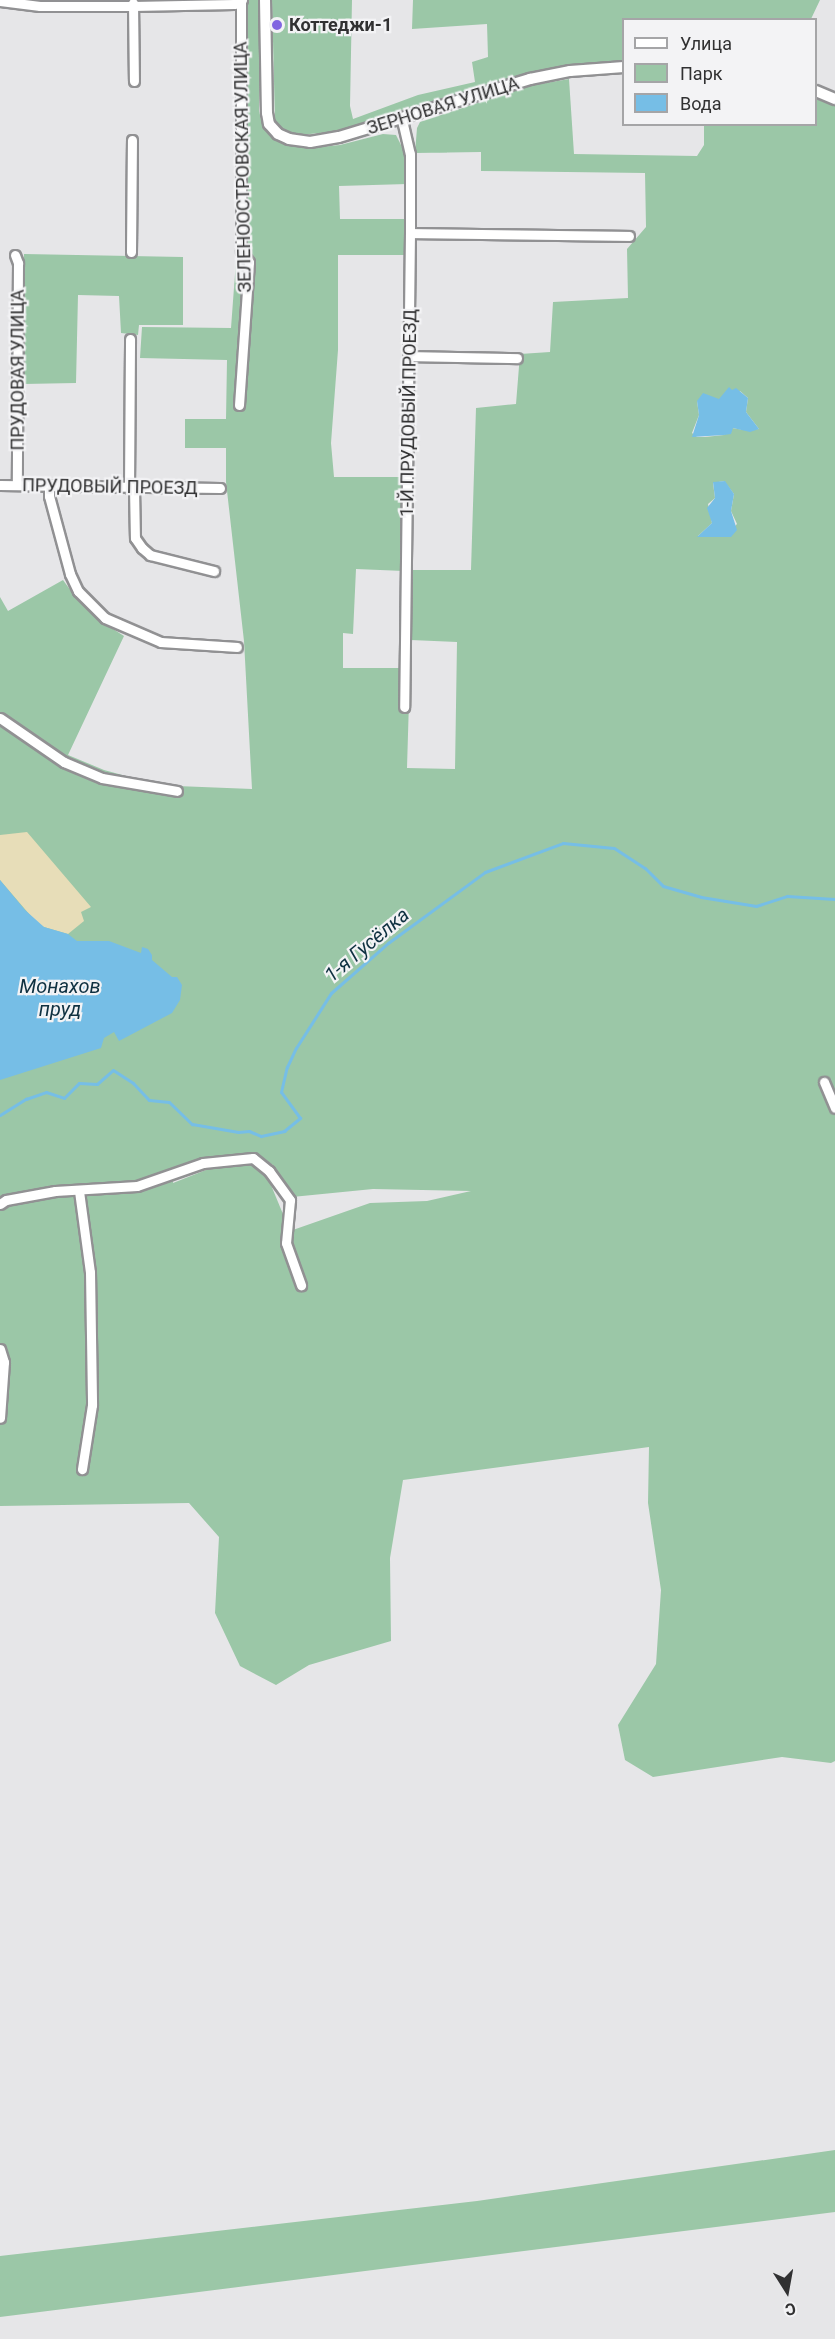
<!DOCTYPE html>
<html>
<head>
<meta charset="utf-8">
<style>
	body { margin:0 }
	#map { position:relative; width:835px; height:2339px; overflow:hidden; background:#e6e6e8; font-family:Roboto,sans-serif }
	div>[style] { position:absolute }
	.green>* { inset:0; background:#9bc7a7 }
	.sand>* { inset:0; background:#e7ddb8 }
	.water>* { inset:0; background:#76bee6 }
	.stream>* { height:3px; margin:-1.5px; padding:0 1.5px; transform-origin:1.5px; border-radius:1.5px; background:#76bee6 }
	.roads { filter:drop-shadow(2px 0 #919193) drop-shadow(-2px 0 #919193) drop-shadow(0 2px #919193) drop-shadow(0 -2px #919193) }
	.minor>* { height:9px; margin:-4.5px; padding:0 4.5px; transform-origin:4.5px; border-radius:4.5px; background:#fff }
	.tertiary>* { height:10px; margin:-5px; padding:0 5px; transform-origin:5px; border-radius:5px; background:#fff }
	.dots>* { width:16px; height:16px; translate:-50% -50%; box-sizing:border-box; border:3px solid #f3f3f5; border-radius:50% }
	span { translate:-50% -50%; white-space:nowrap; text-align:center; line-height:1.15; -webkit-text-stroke:4.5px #f3f3f5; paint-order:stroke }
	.poi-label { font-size:18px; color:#313132; font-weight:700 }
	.left { translate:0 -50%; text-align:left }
	.street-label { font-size:18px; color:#313132 }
	.water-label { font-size:20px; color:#0f3141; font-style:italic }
	.legend { position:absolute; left:622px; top:18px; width:195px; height:108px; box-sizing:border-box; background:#f3f3f5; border:2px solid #a5a5a7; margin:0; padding:8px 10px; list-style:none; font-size:18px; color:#313132 }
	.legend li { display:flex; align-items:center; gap:12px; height:30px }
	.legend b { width:30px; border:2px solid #a5a5a7 }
	.north { position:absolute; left:757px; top:2261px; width:60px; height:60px; -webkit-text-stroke:4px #f3f3f5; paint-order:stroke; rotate:169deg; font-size:16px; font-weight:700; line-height:24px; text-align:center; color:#313132 }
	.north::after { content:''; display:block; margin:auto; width:21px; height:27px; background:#313132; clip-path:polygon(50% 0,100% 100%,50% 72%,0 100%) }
</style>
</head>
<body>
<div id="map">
	<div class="green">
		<i style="clip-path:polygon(evenodd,247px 0,260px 0,259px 110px,261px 120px,274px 139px,288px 145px,310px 148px,340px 145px,383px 134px,396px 135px,406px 155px,407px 184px,339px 186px,340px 219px,407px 219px,406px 255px,338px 255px,338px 350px,331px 443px,334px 477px,405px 477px,404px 571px,356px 569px,353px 634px,343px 633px,343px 668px,410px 668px,407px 768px,455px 769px,457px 642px,411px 640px,413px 570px,471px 570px,476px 408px,516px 404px,520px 354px,550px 352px,553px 302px,628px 298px,627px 249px,646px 227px,645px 173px,481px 171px,481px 152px,415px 153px,417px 128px,420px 122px,529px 86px,569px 79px,574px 154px,697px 156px,704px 145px,704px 125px,816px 124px,816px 99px,835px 106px,835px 1761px,831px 1763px,782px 1757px,653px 1777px,625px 1760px,618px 1725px,656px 1664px,661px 1590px,648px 1503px,649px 1447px,403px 1480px,390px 1558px,391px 1641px,309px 1665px,276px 1685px,240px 1666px,215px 1613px,219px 1537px,189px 1503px,0 1506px,0 597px,8px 611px,63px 580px,74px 595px,102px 622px,124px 636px,68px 755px,104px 770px,137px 779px,177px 786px,252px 789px,244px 641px,226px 482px,226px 448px,185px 448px,185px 419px,226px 419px,227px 360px,140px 358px,142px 327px,231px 328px,237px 247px,237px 10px,234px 6px,247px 0,740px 391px,748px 398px,746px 412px,759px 429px,744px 430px,732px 428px,724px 435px,705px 437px,697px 437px,692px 433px,699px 415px,697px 401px,720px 399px,740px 391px,247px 0,724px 481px,734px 494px,731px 511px,737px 524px,724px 537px,698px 536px,712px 523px,708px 504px,715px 498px,713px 483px,724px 481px,247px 0,256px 1155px,273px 1165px,292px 1197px,373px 1189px,471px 1191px,427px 1201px,370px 1203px,290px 1231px,266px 1173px,247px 1163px,229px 1164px,206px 1170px,173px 1183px,174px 1170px,256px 1155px)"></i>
		<i style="clip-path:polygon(272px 0,352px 0,350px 106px,353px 119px,418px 95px,475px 82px,472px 62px,488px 57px,487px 24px,412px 29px,413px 0,820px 0,811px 19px,624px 20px,623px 61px,569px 66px,524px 75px,400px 115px,338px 131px,310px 134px,290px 134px,275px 122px)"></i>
		<i style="clip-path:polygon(24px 254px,183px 257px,183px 325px,139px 325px,138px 335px,121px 333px,119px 296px,78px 295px,76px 383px,23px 384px)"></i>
		<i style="clip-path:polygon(835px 2150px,835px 2212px,0 2317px,0 2256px,477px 2201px)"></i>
	</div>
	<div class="sand">
		<i style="clip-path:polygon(27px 832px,91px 907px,81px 912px,84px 921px,68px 934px,44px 927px,36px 922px,0 880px,0 835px)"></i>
	</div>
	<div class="water">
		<i style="clip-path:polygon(729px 387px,732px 390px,736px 388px,748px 398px,746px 412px,759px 429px,750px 432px,733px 428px,731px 434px,724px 435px,692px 437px,699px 415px,697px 401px,703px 393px,719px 399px)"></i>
		<i style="clip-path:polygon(725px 481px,734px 494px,731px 511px,737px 530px,731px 537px,697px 537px,712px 523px,707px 508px,715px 498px,713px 482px)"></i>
		<i style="clip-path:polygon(0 880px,25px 910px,44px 927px,68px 934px,77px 941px,109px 941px,141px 953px,142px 947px,148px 949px,152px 955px,152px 960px,172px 977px,177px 977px,182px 985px,180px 1000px,172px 1013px,119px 1041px,114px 1032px,104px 1038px,101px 1048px,0 1080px)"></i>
	</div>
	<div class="stream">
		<i style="left:0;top:1115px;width:31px;rotate:-32deg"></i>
		<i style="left:26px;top:1099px;width:21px;rotate:-19deg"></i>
		<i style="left:46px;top:1092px;width:19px;rotate:18deg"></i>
		<i style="left:64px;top:1098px;width:21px;rotate:-45deg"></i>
		<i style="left:79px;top:1083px;width:18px;rotate:3deg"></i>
		<i style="left:97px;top:1084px;width:21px;rotate:-41deg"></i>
		<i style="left:113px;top:1070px;width:24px;rotate:33deg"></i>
		<i style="left:133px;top:1083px;width:23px;rotate:47deg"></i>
		<i style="left:149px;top:1100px;width:20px;rotate:6deg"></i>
		<i style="left:169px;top:1102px;width:32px;rotate:44deg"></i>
		<i style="left:192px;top:1124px;width:47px;rotate:9.9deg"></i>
		<i style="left:238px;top:1132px;width:11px;rotate:-5deg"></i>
		<i style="left:249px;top:1131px;width:13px;rotate:23deg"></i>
		<i style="left:261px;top:1136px;width:24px;rotate:-12deg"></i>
		<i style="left:284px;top:1131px;width:21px;rotate:-39deg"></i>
		<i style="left:300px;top:1118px;width:32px;rotate:-126deg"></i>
		<i style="left:281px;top:1092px;width:26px;rotate:-77deg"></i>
		<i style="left:287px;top:1067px;width:21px;rotate:-65deg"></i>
		<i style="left:296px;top:1048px;width:65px;rotate:-57.5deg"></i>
		<i style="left:331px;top:993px;width:76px;rotate:-41.3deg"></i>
		<i style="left:388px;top:943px;width:120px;rotate:-36.2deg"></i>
		<i style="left:485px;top:872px;width:83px;rotate:-20.4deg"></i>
		<i style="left:563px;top:843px;width:51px;rotate:5.6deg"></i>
		<i style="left:614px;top:848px;width:37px;rotate:33deg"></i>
		<i style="left:645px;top:868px;width:25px;rotate:45deg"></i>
		<i style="left:663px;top:886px;width:40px;rotate:16deg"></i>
		<i style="left:701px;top:897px;width:56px;rotate:9.3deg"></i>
		<i style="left:756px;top:906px;width:33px;rotate:-18deg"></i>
		<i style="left:787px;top:896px;width:48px;rotate:3.6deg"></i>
	</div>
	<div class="roads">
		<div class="minor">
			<i style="left:0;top:1px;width:40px;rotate:7.1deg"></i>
			<i style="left:40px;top:6px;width:93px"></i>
			<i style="left:133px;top:6px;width:101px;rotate:-1.1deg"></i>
			<i style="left:234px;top:4px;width:9px;rotate:-27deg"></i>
			<i style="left:133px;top:3px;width:78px;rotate:89.3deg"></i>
			<i style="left:402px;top:120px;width:35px;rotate:77deg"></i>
			<i style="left:410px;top:154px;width:79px;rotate:90deg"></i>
			<i style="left:410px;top:233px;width:474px;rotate:90.7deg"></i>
			<i style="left:410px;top:233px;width:219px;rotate:0.8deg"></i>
			<i style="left:131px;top:252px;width:112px;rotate:-89.5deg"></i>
			<i style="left:15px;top:255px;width:9px;rotate:69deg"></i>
			<i style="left:18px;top:263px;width:222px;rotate:90.3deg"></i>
			<i style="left:410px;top:356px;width:107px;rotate:1.1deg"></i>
			<i style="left:239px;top:405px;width:143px;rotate:-86deg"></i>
			<i style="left:249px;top:262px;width:14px;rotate:-126deg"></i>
			<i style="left:241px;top:251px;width:249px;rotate:-90deg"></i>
			<i style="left:0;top:485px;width:220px;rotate:0.8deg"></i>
			<i style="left:49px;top:486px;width:10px;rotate:90deg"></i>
			<i style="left:49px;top:496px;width:81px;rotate:74.9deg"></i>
			<i style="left:70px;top:574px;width:19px;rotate:65deg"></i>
			<i style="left:78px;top:591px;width:38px;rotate:45deg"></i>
			<i style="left:105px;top:618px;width:61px;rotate:23.2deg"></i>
			<i style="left:161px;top:642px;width:76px;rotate:3.8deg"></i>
			<i style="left:129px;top:488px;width:149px;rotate:-89.6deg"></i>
			<i style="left:134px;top:488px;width:50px;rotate:88.9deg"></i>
			<i style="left:135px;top:538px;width:12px;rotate:55deg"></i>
			<i style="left:142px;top:548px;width:11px;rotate:41deg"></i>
			<i style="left:150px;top:555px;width:66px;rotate:14deg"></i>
			<i style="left:0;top:718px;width:78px;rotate:34.5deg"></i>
			<i style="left:64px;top:762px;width:41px;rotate:22.8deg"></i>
			<i style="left:102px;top:778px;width:76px;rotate:9.8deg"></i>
			<i style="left:824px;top:1082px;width:28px;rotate:67deg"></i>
			<i style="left:79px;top:1191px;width:82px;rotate:82.3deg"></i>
			<i style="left:90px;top:1272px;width:133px;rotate:89.1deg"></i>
			<i style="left:92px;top:1405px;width:65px;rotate:98.9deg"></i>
			<i style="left:0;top:1204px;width:7px;rotate:-34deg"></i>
			<i style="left:6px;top:1200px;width:50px;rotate:-10.4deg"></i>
			<i style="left:55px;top:1191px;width:82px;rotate:-3.5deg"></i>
			<i style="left:137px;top:1186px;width:70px;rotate:-19.2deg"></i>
			<i style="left:203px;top:1163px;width:50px;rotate:-5.7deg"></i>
			<i style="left:253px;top:1158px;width:21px;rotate:39deg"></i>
			<i style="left:269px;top:1171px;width:36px;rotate:54deg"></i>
			<i style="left:290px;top:1200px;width:43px;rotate:95.3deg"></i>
			<i style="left:286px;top:1243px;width:45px;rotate:70.3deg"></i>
			<i style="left:0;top:1349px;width:14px;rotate:73deg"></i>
			<i style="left:4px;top:1362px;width:56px;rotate:94.1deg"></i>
		</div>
		<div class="tertiary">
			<i style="left:265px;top:0;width:113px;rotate:89deg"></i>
			<i style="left:267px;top:113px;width:11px;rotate:80deg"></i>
			<i style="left:269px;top:124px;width:13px;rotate:48deg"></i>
			<i style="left:278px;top:134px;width:12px;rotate:24deg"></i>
			<i style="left:289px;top:139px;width:21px;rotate:8deg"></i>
			<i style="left:310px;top:142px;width:29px;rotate:-10deg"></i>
			<i style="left:339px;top:137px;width:200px;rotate:-16.9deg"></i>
			<i style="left:530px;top:79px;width:41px;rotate:-11.3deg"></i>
			<i style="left:570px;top:71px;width:54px;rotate:-4.2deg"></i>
			<i style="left:816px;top:91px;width:21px;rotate:23deg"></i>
		</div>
	</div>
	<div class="dots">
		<i style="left:277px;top:25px;background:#8166e1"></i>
	</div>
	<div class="poi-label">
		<span class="left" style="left:289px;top:25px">Коттеджи-1</span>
	</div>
	<div class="street-label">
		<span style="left:443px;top:106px;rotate:-17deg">ЗЕРНОВАЯ УЛИЦА</span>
		<span style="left:243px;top:167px;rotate:-91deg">ЗЕЛЕНООСТРОВСКАЯ УЛИЦА</span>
		<span style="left:18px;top:370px;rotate:-90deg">ПРУДОВАЯ УЛИЦА</span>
		<span style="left:409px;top:413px;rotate:-89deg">1-Й ПРУДОВЫЙ ПРОЕЗД</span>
		<span style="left:110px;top:487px;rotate:1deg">ПРУДОВЫЙ ПРОЕЗД</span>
	</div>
	<div class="water-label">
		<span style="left:367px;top:945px;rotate:-40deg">1-я Гусёлка</span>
		<span style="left:60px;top:998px">Монахов<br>пруд</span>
	</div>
	<ul class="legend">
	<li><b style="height:8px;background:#fff"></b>Улица</li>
	<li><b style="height:16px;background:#9bc7a7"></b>Парк</li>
	<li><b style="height:16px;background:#76bee6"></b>Вода</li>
	</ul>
	<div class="north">С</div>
</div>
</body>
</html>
